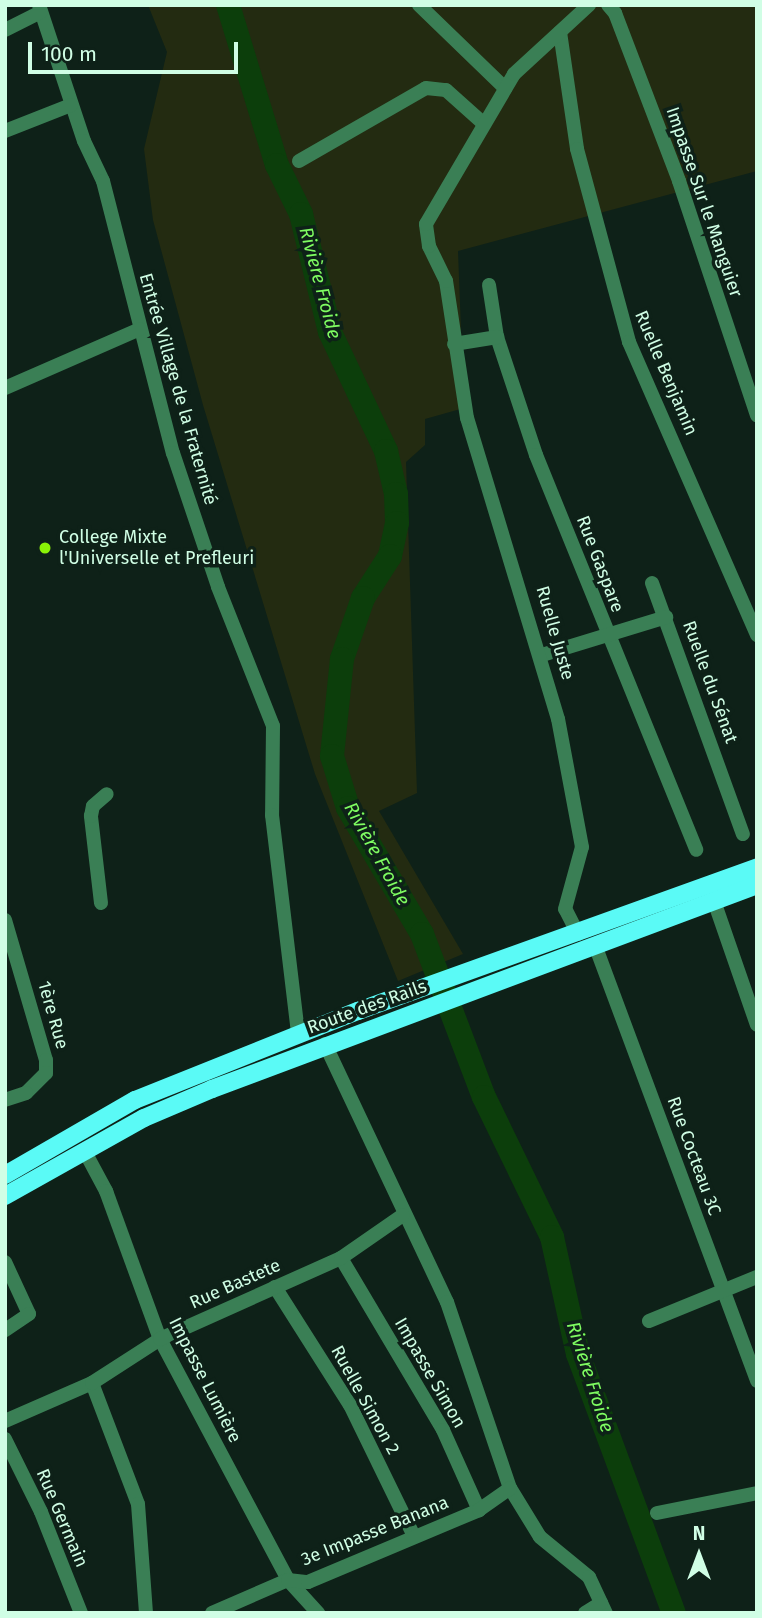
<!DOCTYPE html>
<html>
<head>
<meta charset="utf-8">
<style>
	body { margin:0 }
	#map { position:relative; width:762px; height:1618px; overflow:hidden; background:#0e2118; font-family:"Fira Sans",sans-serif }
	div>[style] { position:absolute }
	.green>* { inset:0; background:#232b11 }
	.river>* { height:24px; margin:-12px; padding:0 12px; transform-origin:12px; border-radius:12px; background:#0c3e0b }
	.minor>* { height:14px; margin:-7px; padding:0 7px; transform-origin:7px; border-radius:7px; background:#3a7f55 }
	.major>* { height:18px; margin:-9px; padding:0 9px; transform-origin:9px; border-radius:9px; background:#5afaf6 }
	.dots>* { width:19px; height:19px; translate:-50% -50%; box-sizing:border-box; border:4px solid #0e2118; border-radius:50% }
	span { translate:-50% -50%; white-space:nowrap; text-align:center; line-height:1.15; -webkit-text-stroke:7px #0e2118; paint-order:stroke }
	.street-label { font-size:18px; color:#d0fee5 }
	.poi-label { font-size:18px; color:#d0fee5 }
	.left { translate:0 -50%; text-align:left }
	.water-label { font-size:19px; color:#7efb61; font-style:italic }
	.frame { position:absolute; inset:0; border:7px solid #d0fee5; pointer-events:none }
	.north { position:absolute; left:664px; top:1520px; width:70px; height:70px; -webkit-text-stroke:5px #0e2118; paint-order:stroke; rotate:0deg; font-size:19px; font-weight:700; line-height:28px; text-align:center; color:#d0fee5 }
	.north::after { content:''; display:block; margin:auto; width:24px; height:32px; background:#d0fee5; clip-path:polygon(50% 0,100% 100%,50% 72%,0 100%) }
	.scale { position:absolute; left:28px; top:42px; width:210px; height:32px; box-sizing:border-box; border:4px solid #d0fee5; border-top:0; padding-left:9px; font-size:21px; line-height:24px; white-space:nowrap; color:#d0fee5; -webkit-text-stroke:5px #0e2118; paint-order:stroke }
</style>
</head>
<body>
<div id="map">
	<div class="green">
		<i style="clip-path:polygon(148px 5px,757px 5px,757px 171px,458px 251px,464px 408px,425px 419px,425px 445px,406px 462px,417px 793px,379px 811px,463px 954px,398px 981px,315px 774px,203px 405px,153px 220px,144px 149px,167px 52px)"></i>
	</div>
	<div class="river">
		<i style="left:228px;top:5px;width:167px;rotate:73deg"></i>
		<i style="left:277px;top:165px;width:55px;rotate:63.9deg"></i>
		<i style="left:301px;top:214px;width:122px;rotate:76.2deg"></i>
		<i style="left:330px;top:332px;width:132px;rotate:64.8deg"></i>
		<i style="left:386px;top:451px;width:44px;rotate:76.9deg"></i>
		<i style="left:396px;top:494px;width:29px;rotate:88deg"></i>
		<i style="left:397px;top:523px;width:34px;rotate:102deg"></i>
		<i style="left:390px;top:556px;width:50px;rotate:122.7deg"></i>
		<i style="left:363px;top:598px;width:65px;rotate:109deg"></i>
		<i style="left:342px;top:659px;width:98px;rotate:95.9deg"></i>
		<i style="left:332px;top:756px;width:54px;rotate:72.9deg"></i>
		<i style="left:348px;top:808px;width:146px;rotate:59.6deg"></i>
		<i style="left:422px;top:934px;width:174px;rotate:69.2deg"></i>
		<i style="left:484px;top:1097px;width:156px;rotate:64.1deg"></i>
		<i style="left:552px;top:1237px;width:120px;rotate:77.5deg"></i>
		<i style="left:578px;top:1354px;width:276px;rotate:69.7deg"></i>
	</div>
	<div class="minor">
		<i style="left:39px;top:5px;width:143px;rotate:71.7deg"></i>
		<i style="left:84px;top:141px;width:44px;rotate:64.6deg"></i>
		<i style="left:103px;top:181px;width:281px;rotate:75.6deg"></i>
		<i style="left:173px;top:453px;width:141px;rotate:71.4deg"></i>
		<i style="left:218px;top:587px;width:149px;rotate:68.4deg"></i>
		<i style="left:273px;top:726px;width:89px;rotate:90.6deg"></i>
		<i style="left:272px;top:815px;width:221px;rotate:83.2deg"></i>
		<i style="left:419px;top:5px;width:120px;rotate:44deg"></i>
		<i style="left:608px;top:5px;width:11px;rotate:49deg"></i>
		<i style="left:615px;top:13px;width:180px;rotate:69.1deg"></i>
		<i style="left:679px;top:181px;width:247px;rotate:71.6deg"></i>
		<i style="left:5px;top:30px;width:40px;rotate:-26.6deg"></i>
		<i style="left:560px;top:32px;width:118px;rotate:81.7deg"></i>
		<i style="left:577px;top:149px;width:200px;rotate:74.9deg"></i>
		<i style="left:629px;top:342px;width:320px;rotate:66.4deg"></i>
		<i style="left:5px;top:131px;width:71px;rotate:-21.5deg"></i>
		<i style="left:299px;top:161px;width:146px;rotate:-29.9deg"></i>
		<i style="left:426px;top:88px;width:20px;rotate:6deg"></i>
		<i style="left:446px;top:90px;width:51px;rotate:41.8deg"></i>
		<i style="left:489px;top:285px;width:53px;rotate:81.3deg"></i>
		<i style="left:497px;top:337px;width:124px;rotate:71.7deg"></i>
		<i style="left:536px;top:455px;width:426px;rotate:67.9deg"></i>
		<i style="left:454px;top:344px;width:44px;rotate:-9.2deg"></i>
		<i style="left:5px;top:388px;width:147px;rotate:-23.6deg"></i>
		<i style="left:652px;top:583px;width:267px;rotate:70.1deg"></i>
		<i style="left:542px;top:655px;width:130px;rotate:-17deg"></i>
		<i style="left:714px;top:901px;width:131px;rotate:70.9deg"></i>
		<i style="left:101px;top:903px;width:88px;rotate:-96.6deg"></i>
		<i style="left:91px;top:816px;width:10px;rotate:-79deg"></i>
		<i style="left:93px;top:806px;width:18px;rotate:-41deg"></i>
		<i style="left:5px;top:920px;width:146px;rotate:73.7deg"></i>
		<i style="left:46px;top:1060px;width:13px;rotate:90deg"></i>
		<i style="left:46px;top:1073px;width:28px;rotate:135deg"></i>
		<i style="left:26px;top:1093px;width:22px;rotate:162deg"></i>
		<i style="left:578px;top:934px;width:28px;rotate:-117deg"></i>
		<i style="left:565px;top:909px;width:64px;rotate:-74.7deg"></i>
		<i style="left:582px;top:847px;width:130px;rotate:-100.6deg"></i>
		<i style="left:558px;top:719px;width:314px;rotate:-106.8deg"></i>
		<i style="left:467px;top:418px;width:139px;rotate:-98.7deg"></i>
		<i style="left:446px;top:281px;width:39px;rotate:-116deg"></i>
		<i style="left:429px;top:246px;width:22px;rotate:-98deg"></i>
		<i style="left:426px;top:224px;width:174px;rotate:-59.6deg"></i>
		<i style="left:514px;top:74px;width:102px;rotate:-42.6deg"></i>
		<i style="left:595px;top:945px;width:465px;rotate:69.6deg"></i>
		<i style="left:325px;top:1044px;width:285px;rotate:64.7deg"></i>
		<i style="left:447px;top:1302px;width:196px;rotate:71.3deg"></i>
		<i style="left:510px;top:1488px;width:57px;rotate:58.5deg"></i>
		<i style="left:540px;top:1537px;width:63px;rotate:39.2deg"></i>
		<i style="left:589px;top:1577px;width:40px;rotate:65deg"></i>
		<i style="left:84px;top:1150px;width:47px;rotate:61.8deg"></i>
		<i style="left:106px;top:1191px;width:158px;rotate:70deg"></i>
		<i style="left:160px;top:1339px;width:273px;rotate:62deg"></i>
		<i style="left:288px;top:1580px;width:45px;rotate:47.7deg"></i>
		<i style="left:341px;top:1258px;width:200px;rotate:59.3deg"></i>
		<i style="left:443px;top:1430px;width:88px;rotate:65.8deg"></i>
		<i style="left:5px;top:1262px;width:57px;rotate:65.2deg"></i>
		<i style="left:29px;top:1314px;width:29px;rotate:146deg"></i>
		<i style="left:275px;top:1287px;width:140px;rotate:57.6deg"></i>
		<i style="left:350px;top:1405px;width:146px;rotate:64deg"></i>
		<i style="left:649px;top:1321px;width:117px;rotate:-22.2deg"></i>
		<i style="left:92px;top:1383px;width:129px;rotate:69.2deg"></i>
		<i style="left:138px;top:1504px;width:109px;rotate:85.8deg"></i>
		<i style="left:5px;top:1421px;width:95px;rotate:-23.6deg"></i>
		<i style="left:92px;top:1383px;width:81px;rotate:-32.9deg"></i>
		<i style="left:160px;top:1339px;width:198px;rotate:-24.1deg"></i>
		<i style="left:341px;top:1258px;width:75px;rotate:-34.7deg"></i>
		<i style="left:5px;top:1439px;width:81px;rotate:63.7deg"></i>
		<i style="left:41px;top:1512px;width:109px;rotate:68.4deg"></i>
		<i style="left:657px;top:1513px;width:102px;rotate:-11.3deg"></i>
		<i style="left:212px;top:1613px;width:83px;rotate:-23.5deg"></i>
		<i style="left:288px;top:1580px;width:20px;rotate:6deg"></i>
		<i style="left:308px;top:1582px;width:186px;rotate:-22.8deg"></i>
		<i style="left:479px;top:1510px;width:38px;rotate:-35deg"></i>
		<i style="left:585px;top:1613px;width:19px;rotate:-32deg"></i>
	</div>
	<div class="major">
		<i style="left:5px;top:1175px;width:150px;rotate:-30deg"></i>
		<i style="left:135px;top:1100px;width:240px;rotate:-21.8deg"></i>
		<i style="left:358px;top:1011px;width:424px;rotate:-19.8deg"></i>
		<i style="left:5px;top:1196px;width:159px;rotate:-29.3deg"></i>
		<i style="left:144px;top:1118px;width:74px;rotate:-23.1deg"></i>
		<i style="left:212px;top:1089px;width:582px;rotate:-20.52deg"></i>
	</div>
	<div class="dots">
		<i style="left:45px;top:548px;background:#8af207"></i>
	</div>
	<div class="street-label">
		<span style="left:704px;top:202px;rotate:71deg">Impasse Sur le Manguier</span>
		<span style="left:666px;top:373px;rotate:67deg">Ruelle Benjamin</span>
		<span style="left:178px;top:389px;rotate:74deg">Entrée Village de la Fraternité</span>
		<span style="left:600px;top:564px;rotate:69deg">Rue Gaspare</span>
		<span style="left:555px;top:633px;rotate:74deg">Ruelle Juste</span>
		<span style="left:710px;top:682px;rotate:70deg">Ruelle du Sénat</span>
		<span style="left:367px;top:1007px;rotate:-20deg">Route des Rails</span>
		<span style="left:53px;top:1015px;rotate:74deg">1ère Rue</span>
		<span style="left:694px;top:1156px;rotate:70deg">Rue Cocteau 3C</span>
		<span style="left:235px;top:1284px;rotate:-24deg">Rue Bastete</span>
		<span style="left:430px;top:1373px;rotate:60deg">Impasse Simon</span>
		<span style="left:205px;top:1380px;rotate:63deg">Impasse Lumière</span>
		<span style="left:365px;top:1400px;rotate:61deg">Ruelle Simon 2</span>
		<span style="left:62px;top:1518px;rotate:67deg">Rue Germain</span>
		<span style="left:375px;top:1531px;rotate:-22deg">3e Impasse Banana</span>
	</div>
	<div class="poi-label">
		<span class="left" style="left:59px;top:548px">College Mixte<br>l'Universelle et Prefleuri</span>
	</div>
	<div class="water-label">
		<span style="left:320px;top:283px;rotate:75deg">Rivière Froide</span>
		<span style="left:377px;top:854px;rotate:61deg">Rivière Froide</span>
		<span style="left:590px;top:1377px;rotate:72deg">Rivière Froide</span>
	</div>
	<div class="frame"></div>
	<div class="north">N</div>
	<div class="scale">100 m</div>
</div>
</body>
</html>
